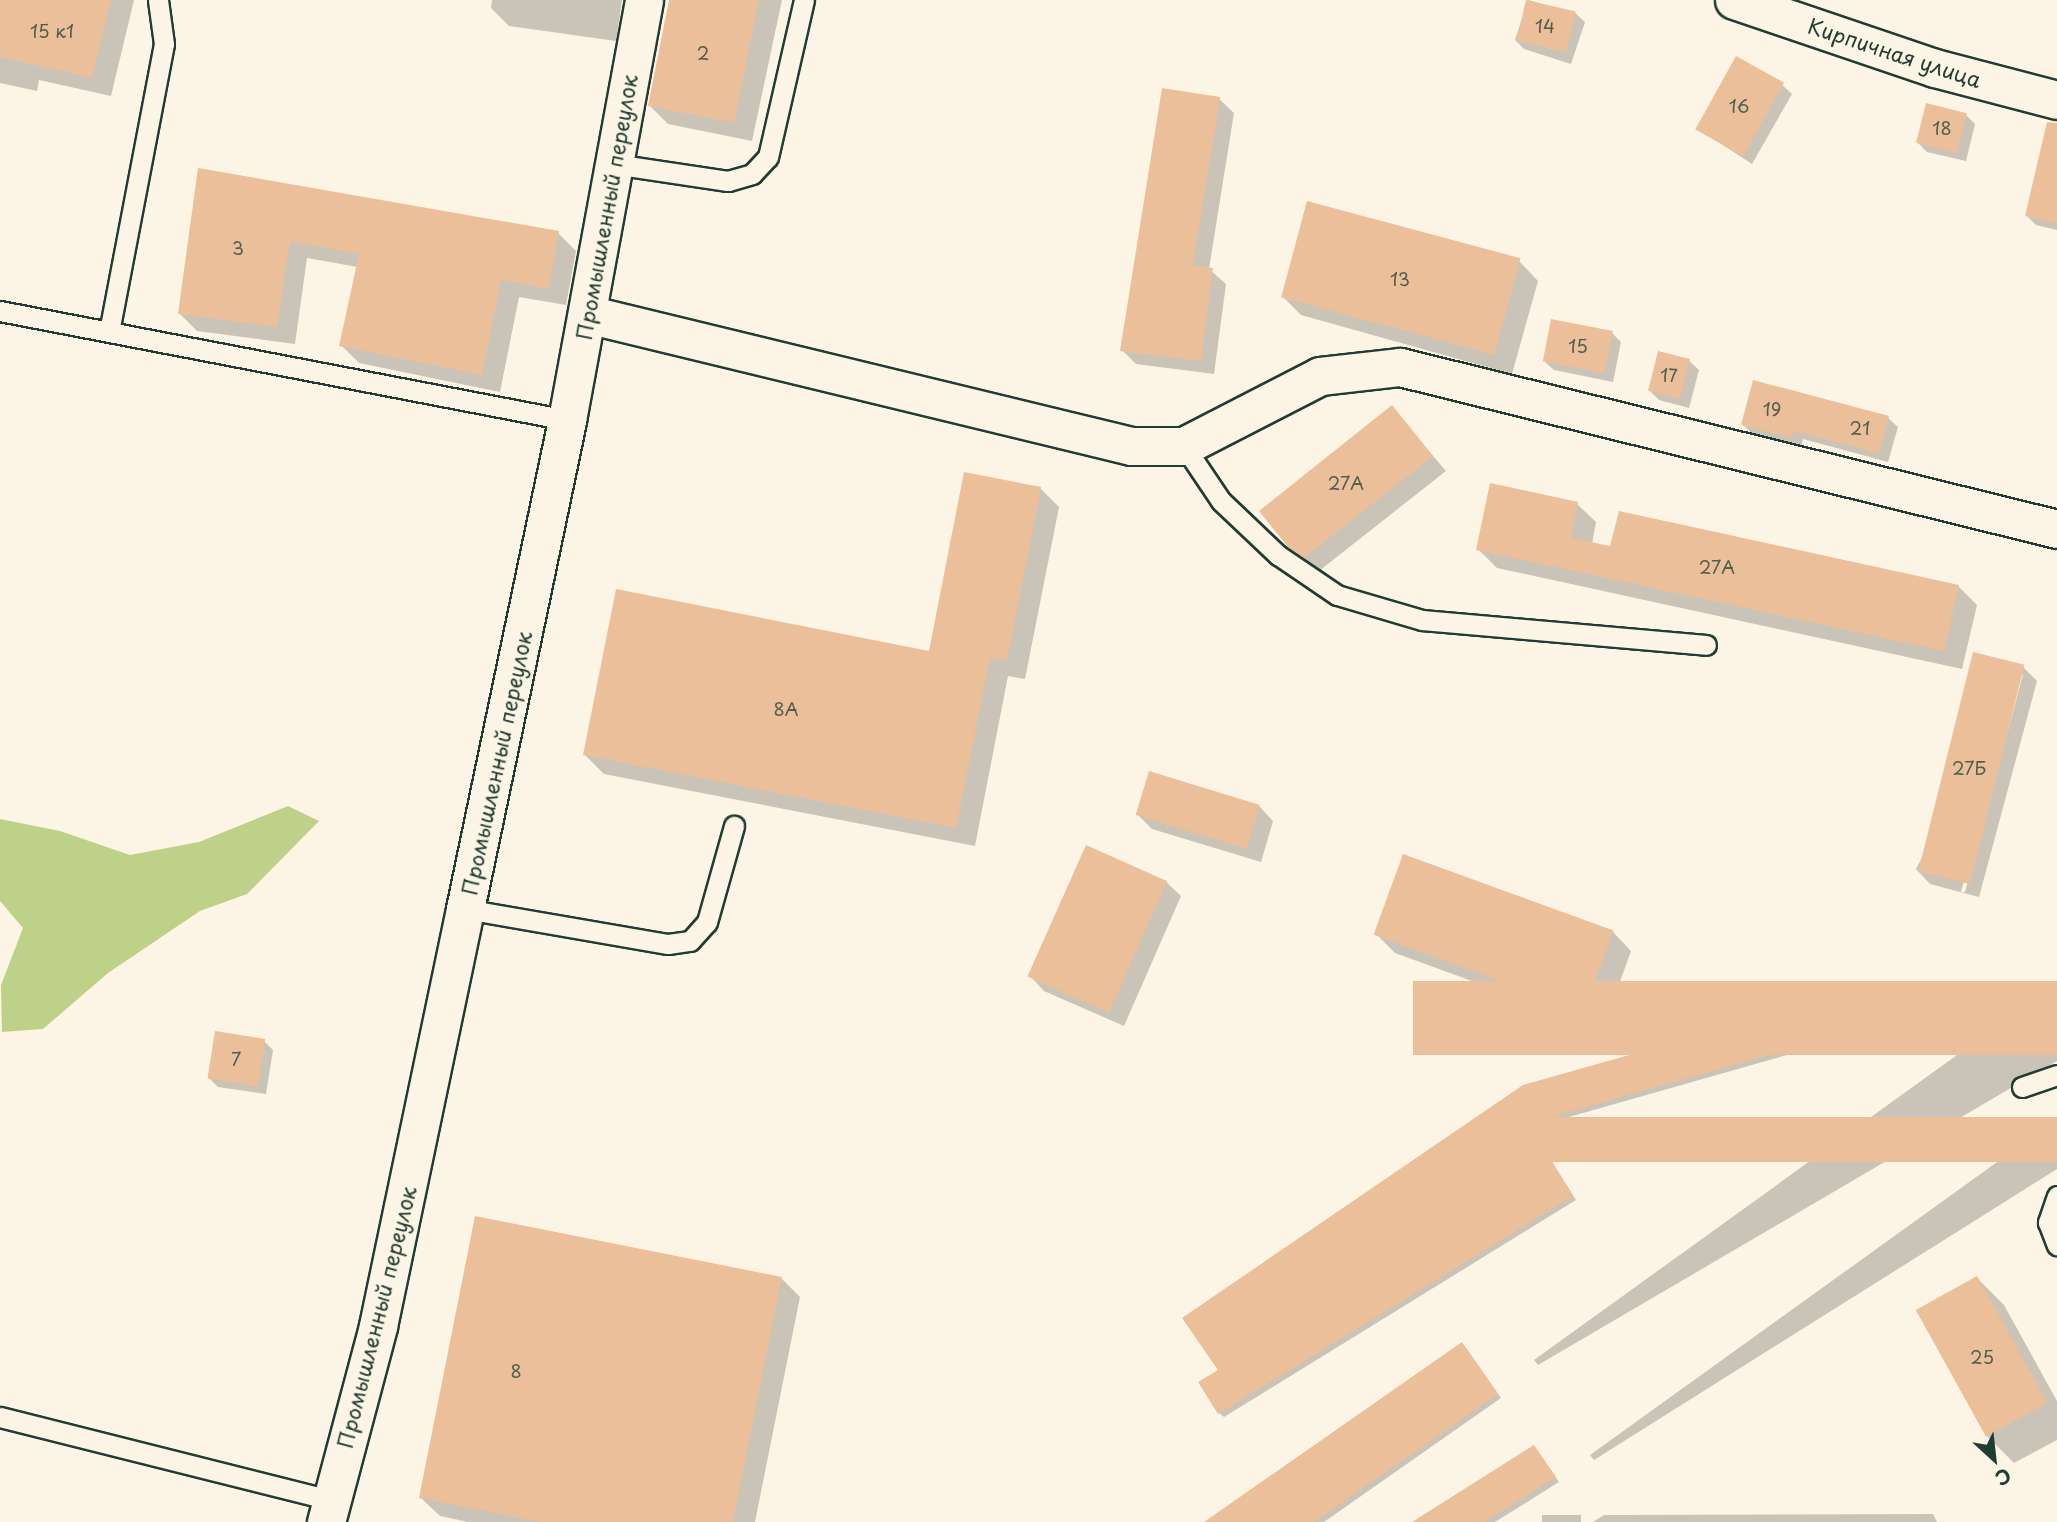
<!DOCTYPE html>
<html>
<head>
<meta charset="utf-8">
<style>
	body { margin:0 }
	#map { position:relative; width:2057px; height:1522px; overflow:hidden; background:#fcf5e5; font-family:"Playpen Sans",sans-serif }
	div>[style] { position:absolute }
	.green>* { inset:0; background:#bdd288 }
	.shadow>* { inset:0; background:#0003; transform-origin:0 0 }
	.building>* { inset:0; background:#ebbf9a; transform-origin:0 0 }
	.roads { filter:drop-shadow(2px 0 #1f3d34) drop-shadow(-2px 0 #1f3d34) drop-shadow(0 2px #1f3d34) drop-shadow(0 -2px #1f3d34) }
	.lane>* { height:19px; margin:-9.5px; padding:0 9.5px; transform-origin:9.5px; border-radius:9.5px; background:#fcf5e5 }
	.street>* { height:37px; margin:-18.5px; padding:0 18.5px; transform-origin:18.5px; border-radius:18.5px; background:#fcf5e5 }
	span { translate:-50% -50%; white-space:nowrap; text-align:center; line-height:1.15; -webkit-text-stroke:5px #fcf5e5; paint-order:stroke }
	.number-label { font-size:18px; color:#525e4e }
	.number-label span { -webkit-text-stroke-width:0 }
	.street-label { font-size:21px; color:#1f3d34 }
	.north { position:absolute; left:1959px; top:1424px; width:70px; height:70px; -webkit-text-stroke:5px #fcf5e5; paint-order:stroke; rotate:153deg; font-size:19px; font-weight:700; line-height:28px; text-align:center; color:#1f3d34 }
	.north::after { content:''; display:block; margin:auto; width:24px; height:32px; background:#1f3d34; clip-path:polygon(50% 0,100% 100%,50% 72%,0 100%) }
</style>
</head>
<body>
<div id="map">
	<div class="green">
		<i style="clip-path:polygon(288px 806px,319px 821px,247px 894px,200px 911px,108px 973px,43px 1029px,2px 1032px,1px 985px,23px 928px,0 901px,0 819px,60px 831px,130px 855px,199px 842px)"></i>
	</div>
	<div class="shadow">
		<i style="clip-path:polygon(0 0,134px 0,111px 96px,39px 80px,37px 91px,0 83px)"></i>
		<i style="clip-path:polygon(492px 0,622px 0,616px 41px,509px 26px,491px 8px)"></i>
		<i style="clip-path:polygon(671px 0,782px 0,752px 141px,668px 124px,649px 105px)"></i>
		<i style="clip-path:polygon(1528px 0,1575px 13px,1585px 22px,1571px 64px,1524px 49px,1515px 40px)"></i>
		<i style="clip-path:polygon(1782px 85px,1792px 94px,1752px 164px,1697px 128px)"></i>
		<i style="clip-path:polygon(1219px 99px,1234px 113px,1209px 269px,1226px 284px,1214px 374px,1136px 364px,1122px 350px)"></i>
		<i style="clip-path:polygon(1966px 115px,1975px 124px,1966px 161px,1927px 152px,1918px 143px)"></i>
		<i style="clip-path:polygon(2057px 157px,2057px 230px,2036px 225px,2027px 216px)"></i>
		<i style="clip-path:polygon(200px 170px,558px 233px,576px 251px,566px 305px,519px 297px,500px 392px,359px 363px,341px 345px,358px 267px,307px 258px,295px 344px,197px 331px,179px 313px)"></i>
		<i style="clip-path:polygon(1308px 203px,1520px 262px,1538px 281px,1512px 374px,1301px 315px,1282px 296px)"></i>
		<i style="clip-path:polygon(1612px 333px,1621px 342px,1613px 382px,1554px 370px,1544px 361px)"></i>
		<i style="clip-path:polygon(1689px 361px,1699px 370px,1689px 408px,1659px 400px,1650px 391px)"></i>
		<i style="clip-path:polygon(1392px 408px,1446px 471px,1319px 571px,1290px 546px)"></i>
		<i style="clip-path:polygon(1888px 418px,1898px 427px,1888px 462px,1803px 439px,1801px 447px,1752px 434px,1743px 424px)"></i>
		<i style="clip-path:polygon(1040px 488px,1059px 507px,1025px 679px,1008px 676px,975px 846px,604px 774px,585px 755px,931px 653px)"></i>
		<i style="clip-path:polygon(1577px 504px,1596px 522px,1592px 544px,1958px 586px,1977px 605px,1962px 669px,1497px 568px,1478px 549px)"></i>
		<i style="clip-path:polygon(evenodd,2023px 667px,2037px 681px,1979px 897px,1930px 884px,1916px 869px,2023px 667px,2020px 674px,2023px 674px,1965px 892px,1961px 892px,2020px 674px)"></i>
		<i style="clip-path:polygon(1259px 806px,1273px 821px,1261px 862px,1152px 829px,1138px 815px)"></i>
		<i style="clip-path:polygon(1166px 882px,1181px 896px,1124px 1026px,1044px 991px,1030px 976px)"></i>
		<i style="clip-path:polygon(1613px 932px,1631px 951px,1603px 1029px,1395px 953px,1376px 934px)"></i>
		<i style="clip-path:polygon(2057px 983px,2057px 1061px,1538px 1365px,1534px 1360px)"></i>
		<i style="clip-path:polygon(1780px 1014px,1794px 1053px,1562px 1119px,1536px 1136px,1576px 1200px,1224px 1417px,1219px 1413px,1201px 1383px,1220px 1370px,1524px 1087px)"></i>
		<i style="clip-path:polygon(264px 1041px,273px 1050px,266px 1094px,218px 1087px,209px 1078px)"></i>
		<i style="clip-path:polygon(2057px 1119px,2057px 1169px,1594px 1460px,1590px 1455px)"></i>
		<i style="clip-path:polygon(781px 1278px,800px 1297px,755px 1522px,468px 1522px,440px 1516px,421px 1498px)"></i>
		<i style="clip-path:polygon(1977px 1278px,2004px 1305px,2057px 1401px,2057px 1440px,2014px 1463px,1987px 1436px)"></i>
		<i style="clip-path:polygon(1466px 1348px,1501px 1398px,1324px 1522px,1207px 1522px)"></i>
		<i style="clip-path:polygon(1538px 1452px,1559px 1482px,1495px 1522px,1415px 1522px)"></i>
		<i style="clip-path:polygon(1933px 1514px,1937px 1522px,1593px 1522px,1604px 1515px)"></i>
		<i style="left:1542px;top:1515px;width:39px;height:7px"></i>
	</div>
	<div class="building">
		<i style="clip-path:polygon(0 0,111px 0,92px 78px,0 57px)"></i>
		<i style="clip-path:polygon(669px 0,759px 0,734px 123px,648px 106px)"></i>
		<i style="left:1526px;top:0;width:51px;height:42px;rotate:13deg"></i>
		<i style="left:1736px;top:56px;width:55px;height:84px;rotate:29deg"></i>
		<i style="clip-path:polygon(1162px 88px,1220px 97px,1193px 265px,1213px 268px,1201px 361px,1120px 351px)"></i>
		<i style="left:1926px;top:103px;width:42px;height:41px;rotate:14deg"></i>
		<i style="clip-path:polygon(2047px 122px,2057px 123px,2057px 223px,2025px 216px)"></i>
		<i style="clip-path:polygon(198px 168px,559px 231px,549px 289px,501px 280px,482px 375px,339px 346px,359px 254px,290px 241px,277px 327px,178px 314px)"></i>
		<i style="left:1307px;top:201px;width:221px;height:100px;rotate:15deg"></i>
		<i style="left:1551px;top:319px;width:63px;height:43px;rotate:11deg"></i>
		<i style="left:1658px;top:351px;width:33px;height:41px;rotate:14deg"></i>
		<i style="clip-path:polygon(1753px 380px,1889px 416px,1879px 453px,1794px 431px,1792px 438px,1741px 425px)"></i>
		<i style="clip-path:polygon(1392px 405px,1433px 456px,1304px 558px,1288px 547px,1259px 511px)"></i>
		<i style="clip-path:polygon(964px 472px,1041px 487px,1007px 661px,990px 658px,956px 828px,583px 755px,616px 589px,929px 651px)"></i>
		<i style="clip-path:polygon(1490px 483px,1578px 502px,1571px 538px,1610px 546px,1619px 511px,1959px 585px,1944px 651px,1476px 550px)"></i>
		<i style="left:1973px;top:652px;width:53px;height:226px;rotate:14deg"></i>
		<i style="left:1149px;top:771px;width:116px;height:46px;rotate:17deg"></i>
		<i style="left:1086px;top:845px;width:89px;height:144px;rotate:24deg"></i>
		<i style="left:1403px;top:854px;width:224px;height:86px;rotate:20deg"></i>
		<i style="left:2057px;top:981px;width:74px;height:644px;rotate:90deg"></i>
		<i style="clip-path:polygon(1781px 1012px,1791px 1049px,1557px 1115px,1533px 1132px,1573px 1196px,1218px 1414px,1198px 1382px,1218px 1370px,1182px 1318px,1523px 1085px)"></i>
		<i style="left:215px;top:1031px;width:51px;height:48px;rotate:9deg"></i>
		<i style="left:2057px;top:1117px;width:45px;height:576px;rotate:90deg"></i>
		<i style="clip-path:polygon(475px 1216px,782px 1277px,733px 1522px,540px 1522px,419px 1498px)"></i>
		<i style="left:1977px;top:1276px;width:145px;height:70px;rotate:61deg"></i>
		<i style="clip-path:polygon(1462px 1342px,1498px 1394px,1314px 1522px,1204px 1522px)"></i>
		<i style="clip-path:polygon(1534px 1445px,1556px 1477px,1484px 1522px,1412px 1522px)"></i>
	</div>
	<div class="roads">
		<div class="lane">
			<i style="left:614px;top:164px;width:115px;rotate:8.5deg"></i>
			<i style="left:728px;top:181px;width:25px;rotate:-16deg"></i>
			<i style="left:752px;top:174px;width:23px;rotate:-47deg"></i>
			<i style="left:768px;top:157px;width:161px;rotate:-77.1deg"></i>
			<i style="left:0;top:311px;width:577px;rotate:10.88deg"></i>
			<i style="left:109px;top:332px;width:293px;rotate:-79.2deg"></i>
			<i style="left:164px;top:44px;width:44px;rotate:-97.8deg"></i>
			<i style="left:1184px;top:446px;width:66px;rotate:56.1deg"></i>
			<i style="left:1221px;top:501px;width:79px;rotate:43.5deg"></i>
			<i style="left:1278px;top:555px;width:71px;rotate:34.1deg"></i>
			<i style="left:1337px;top:595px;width:89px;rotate:16.4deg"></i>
			<i style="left:1422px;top:620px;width:285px;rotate:5deg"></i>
			<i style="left:465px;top:909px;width:206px;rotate:9.8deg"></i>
			<i style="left:668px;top:944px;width:22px;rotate:-8deg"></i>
			<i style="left:690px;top:941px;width:25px;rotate:-48deg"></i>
			<i style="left:707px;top:922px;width:100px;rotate:-74.3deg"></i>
			<i style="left:2022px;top:1087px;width:37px;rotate:-19deg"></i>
			<i style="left:2057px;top:1196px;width:28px;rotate:109deg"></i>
			<i style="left:2048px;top:1222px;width:25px;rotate:69deg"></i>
			<i style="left:0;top:1417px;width:340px;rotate:14.1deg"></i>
		</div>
		<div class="street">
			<i style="left:1734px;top:0;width:212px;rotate:18.7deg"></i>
			<i style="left:1935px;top:68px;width:126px;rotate:14.7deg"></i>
			<i style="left:587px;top:314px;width:560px;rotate:13.64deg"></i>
			<i style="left:1131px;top:446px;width:53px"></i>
			<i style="left:1184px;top:446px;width:153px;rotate:-27.2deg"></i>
			<i style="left:1320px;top:376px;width:81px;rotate:-6.4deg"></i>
			<i style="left:1400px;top:367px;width:677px;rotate:13.85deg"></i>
			<i style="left:326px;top:1522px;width:203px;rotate:-75.1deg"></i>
			<i style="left:378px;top:1326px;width:426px;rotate:-78.2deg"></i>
			<i style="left:465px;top:909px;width:500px;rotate:-78.2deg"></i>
			<i style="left:567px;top:420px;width:427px;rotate:-79.6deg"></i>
		</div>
	</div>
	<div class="number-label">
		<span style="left:1545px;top:26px">14</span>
		<span style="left:52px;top:31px">15 к1</span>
		<span style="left:703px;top:53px">2</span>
		<span style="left:1739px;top:106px">16</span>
		<span style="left:1942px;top:128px">18</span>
		<span style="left:238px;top:248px">3</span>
		<span style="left:1400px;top:279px">13</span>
		<span style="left:1578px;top:346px">15</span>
		<span style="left:1669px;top:375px">17</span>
		<span style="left:1772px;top:409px">19</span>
		<span style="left:1860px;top:428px">21</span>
		<span style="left:1346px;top:483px">27А</span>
		<span style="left:1717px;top:567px">27А</span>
		<span style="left:786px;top:709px">8А</span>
		<span style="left:1969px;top:768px">27Б</span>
		<span style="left:236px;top:1059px">7</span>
		<span style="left:1982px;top:1357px">25</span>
		<span style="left:516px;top:1371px">8</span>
	</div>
	<div class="street-label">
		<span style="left:1895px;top:52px;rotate:18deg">Кирпичная улица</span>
		<span style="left:606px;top:207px;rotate:-80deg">Промышленный переулок</span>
		<span style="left:496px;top:763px;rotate:-78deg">Промышленный переулок</span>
		<span style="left:376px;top:1317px;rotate:-76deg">Промышленный переулок</span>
	</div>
	<div class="north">С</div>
</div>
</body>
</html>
